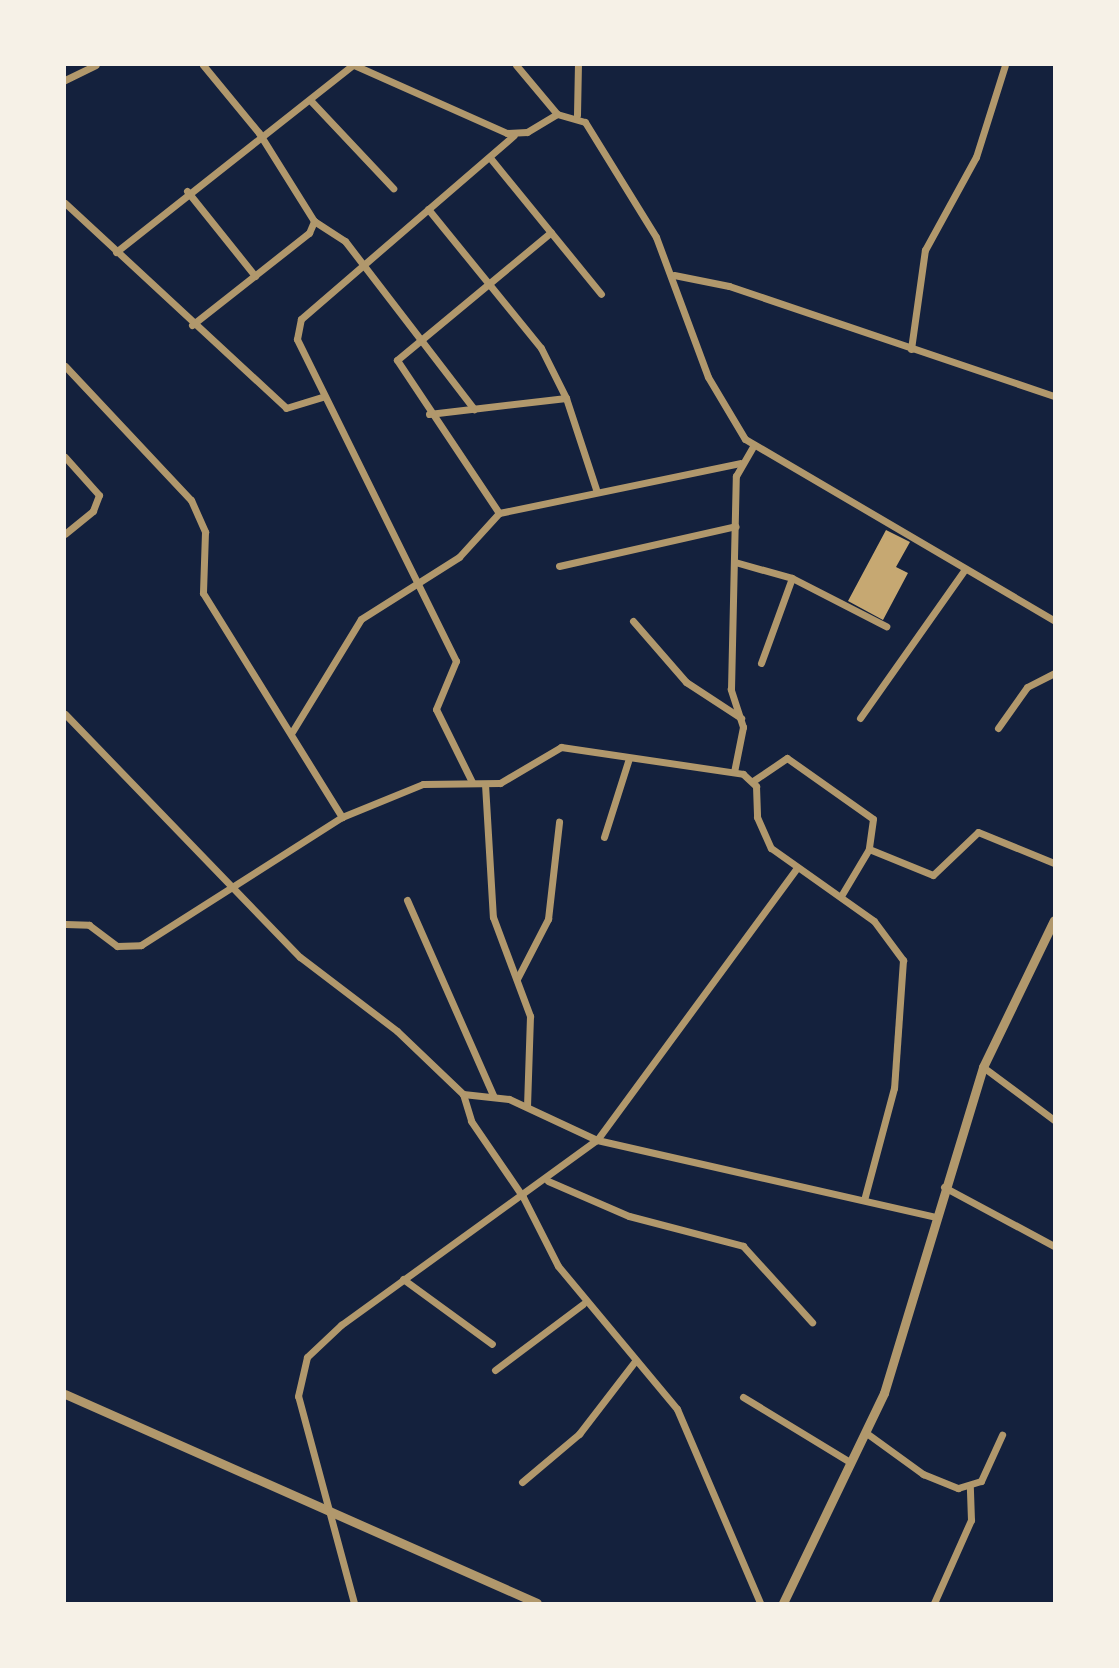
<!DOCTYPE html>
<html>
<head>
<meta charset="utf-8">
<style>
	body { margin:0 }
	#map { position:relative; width:1119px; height:1668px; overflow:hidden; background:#14213d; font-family:"Noto Serif",serif }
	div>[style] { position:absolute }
	.building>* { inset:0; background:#c6a872 }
	.minor>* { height:7px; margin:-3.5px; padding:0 3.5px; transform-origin:3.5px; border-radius:3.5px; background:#b1986c }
	.tertiary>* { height:9px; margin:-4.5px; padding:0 4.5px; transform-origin:4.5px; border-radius:4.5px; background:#b1986c }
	span { translate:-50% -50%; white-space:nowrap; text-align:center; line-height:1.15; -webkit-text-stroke:6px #f6f1e7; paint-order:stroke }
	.frame { position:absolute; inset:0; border:66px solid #f6f1e7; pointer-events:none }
</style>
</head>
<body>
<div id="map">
	<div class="building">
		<i style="clip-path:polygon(886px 530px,910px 542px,896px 567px,908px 573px,883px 620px,848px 601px)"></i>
	</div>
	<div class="minor">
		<i style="left:354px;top:65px;width:167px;rotate:24deg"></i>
		<i style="left:507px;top:133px;width:20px;rotate:-3deg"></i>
		<i style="left:527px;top:132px;width:35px;rotate:-31deg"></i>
		<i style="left:557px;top:114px;width:29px;rotate:16deg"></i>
		<i style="left:585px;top:122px;width:135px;rotate:58.3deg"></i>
		<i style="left:656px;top:237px;width:149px;rotate:69.6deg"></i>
		<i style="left:708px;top:377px;width:72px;rotate:59.2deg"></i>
		<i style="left:745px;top:439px;width:358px;rotate:30.4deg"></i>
		<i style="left:516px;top:65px;width:64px;rotate:50.1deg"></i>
		<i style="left:65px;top:80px;width:34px;rotate:-26deg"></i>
		<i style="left:311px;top:101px;width:120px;rotate:46.7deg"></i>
		<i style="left:577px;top:115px;width:50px;rotate:-88.9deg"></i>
		<i style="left:491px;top:159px;width:174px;rotate:50.8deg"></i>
		<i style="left:187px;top:191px;width:109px;rotate:51.3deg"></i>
		<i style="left:65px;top:203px;width:301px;rotate:42.8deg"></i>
		<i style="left:286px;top:408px;width:39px;rotate:-17deg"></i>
		<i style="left:428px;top:209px;width:179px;rotate:50.9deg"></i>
		<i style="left:541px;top:348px;width:56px;rotate:63.4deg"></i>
		<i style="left:566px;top:398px;width:96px;rotate:71.8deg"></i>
		<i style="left:314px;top:221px;width:37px;rotate:33deg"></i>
		<i style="left:345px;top:241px;width:212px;rotate:52.5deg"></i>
		<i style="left:116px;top:252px;width:302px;rotate:-38.3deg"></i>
		<i style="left:674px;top:275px;width:56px;rotate:11.3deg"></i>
		<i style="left:729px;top:286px;width:343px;rotate:18.7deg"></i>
		<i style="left:192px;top:325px;width:149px;rotate:-38.2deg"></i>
		<i style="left:309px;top:233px;width:13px;rotate:-67deg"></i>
		<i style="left:314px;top:221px;width:104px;rotate:-122deg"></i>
		<i style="left:259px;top:133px;width:88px;rotate:-129.5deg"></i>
		<i style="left:911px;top:349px;width:100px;rotate:-82deg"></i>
		<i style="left:925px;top:250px;width:106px;rotate:-61.3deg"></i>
		<i style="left:976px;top:157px;width:96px;rotate:-72.5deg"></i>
		<i style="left:65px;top:366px;width:184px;rotate:46.8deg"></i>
		<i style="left:191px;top:500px;width:35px;rotate:66deg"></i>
		<i style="left:205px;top:532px;width:61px;rotate:91.9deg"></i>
		<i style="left:203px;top:593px;width:264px;rotate:58.2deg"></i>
		<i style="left:429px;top:414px;width:138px;rotate:-6.7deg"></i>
		<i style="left:65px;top:457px;width:51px;rotate:48.2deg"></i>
		<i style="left:99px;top:495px;width:17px;rotate:111deg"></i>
		<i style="left:93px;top:511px;width:36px;rotate:141deg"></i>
		<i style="left:499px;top:513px;width:184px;rotate:-123.7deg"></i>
		<i style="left:397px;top:360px;width:200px;rotate:-39.7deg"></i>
		<i style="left:735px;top:562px;width:59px;rotate:15.7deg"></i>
		<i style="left:792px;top:578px;width:106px;rotate:27.1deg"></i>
		<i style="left:559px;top:566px;width:181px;rotate:-12.7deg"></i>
		<i style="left:633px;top:621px;width:81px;rotate:49deg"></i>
		<i style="left:686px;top:682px;width:66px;rotate:33.2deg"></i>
		<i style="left:761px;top:663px;width:90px;rotate:-70deg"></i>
		<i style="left:65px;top:714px;width:338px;rotate:46deg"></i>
		<i style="left:300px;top:957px;width:122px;rotate:37.3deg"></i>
		<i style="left:397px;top:1031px;width:91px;rotate:43.7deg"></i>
		<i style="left:463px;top:1094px;width:46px;rotate:6.2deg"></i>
		<i style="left:509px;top:1099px;width:97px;rotate:25deg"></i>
		<i style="left:597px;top:1140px;width:347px;rotate:12.8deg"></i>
		<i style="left:860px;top:718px;width:182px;rotate:-54.8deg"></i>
		<i style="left:998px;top:728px;width:50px;rotate:-54.7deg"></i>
		<i style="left:1027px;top:687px;width:30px;rotate:-27deg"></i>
		<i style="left:292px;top:732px;width:132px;rotate:-58.6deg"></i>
		<i style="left:361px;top:619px;width:116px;rotate:-32.3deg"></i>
		<i style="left:459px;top:557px;width:59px;rotate:-47.7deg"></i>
		<i style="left:499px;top:513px;width:246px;rotate:-11.7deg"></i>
		<i style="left:734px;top:772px;width:46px;rotate:-78.7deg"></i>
		<i style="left:743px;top:727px;width:40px;rotate:-108deg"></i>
		<i style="left:731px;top:689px;width:213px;rotate:-88.7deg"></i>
		<i style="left:736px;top:476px;width:34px;rotate:-60deg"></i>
		<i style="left:753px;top:781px;width:41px;rotate:-34.1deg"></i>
		<i style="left:787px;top:758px;width:105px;rotate:35.3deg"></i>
		<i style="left:873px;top:819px;width:30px;rotate:98deg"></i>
		<i style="left:869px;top:849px;width:55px;rotate:120.8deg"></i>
		<i style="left:472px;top:782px;width:81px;rotate:-116.3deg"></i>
		<i style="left:436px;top:709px;width:52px;rotate:-67.4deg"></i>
		<i style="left:456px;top:661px;width:359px;rotate:-116.3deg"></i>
		<i style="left:297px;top:339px;width:20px;rotate:-79deg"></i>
		<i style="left:301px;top:319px;width:281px;rotate:-40.8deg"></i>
		<i style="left:485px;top:784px;width:133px;rotate:86.6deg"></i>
		<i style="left:493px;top:917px;width:106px;rotate:69.5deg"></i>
		<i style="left:530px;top:1016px;width:90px;rotate:91.9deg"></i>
		<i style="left:604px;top:837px;width:83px;rotate:-72.4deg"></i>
		<i style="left:869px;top:849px;width:69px;rotate:22.1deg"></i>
		<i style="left:933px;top:875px;width:62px;rotate:-43.7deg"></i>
		<i style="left:978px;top:832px;width:82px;rotate:22.2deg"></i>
		<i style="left:407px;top:900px;width:215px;rotate:66.2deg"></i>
		<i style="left:65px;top:924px;width:24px;rotate:2deg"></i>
		<i style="left:89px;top:925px;width:35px;rotate:37deg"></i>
		<i style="left:117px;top:946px;width:24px;rotate:-2deg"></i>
		<i style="left:141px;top:945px;width:238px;rotate:-32.5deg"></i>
		<i style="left:342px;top:817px;width:87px;rotate:-22.2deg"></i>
		<i style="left:423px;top:784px;width:77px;rotate:-0.7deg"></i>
		<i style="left:500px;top:783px;width:71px;rotate:-30.5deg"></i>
		<i style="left:561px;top:747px;width:184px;rotate:8.4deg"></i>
		<i style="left:743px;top:774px;width:18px;rotate:43deg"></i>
		<i style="left:756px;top:786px;width:31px;rotate:88deg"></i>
		<i style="left:757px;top:817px;width:34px;rotate:66deg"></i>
		<i style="left:771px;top:848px;width:126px;rotate:35.3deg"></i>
		<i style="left:874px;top:921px;width:49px;rotate:53.4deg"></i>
		<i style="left:903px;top:960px;width:128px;rotate:94deg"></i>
		<i style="left:894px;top:1088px;width:116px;rotate:105deg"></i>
		<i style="left:517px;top:979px;width:68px;rotate:-62.7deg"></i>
		<i style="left:548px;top:919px;width:98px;rotate:-83.5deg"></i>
		<i style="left:983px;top:1067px;width:89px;rotate:36.7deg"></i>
		<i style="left:463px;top:1094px;width:28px;rotate:73deg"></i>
		<i style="left:471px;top:1121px;width:92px;rotate:55.6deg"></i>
		<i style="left:523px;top:1197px;width:77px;rotate:63.1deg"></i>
		<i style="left:558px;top:1266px;width:186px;rotate:50.2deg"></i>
		<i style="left:677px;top:1409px;width:211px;rotate:66.8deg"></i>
		<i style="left:548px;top:1181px;width:88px;rotate:23.4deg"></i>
		<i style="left:629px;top:1216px;width:118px;rotate:14.7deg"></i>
		<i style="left:743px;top:1246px;width:103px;rotate:47.8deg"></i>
		<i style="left:944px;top:1187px;width:125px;rotate:28.2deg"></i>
		<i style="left:403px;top:1279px;width:110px;rotate:36.1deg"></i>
		<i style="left:495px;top:1370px;width:110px;rotate:-36.9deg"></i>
		<i style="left:743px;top:1397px;width:125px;rotate:31.3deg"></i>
		<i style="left:865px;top:1432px;width:72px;rotate:35.9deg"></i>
		<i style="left:923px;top:1474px;width:38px;rotate:22deg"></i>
		<i style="left:958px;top:1488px;width:24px;rotate:-17deg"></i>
		<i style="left:981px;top:1481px;width:51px;rotate:-65.5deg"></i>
		<i style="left:522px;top:1482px;width:75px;rotate:-40.1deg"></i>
		<i style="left:579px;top:1434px;width:92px;rotate:-52.5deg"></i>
		<i style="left:354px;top:1603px;width:214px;rotate:-105.1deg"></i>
		<i style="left:298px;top:1396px;width:40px;rotate:-77deg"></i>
		<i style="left:307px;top:1357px;width:47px;rotate:-43.3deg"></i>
		<i style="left:341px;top:1325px;width:316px;rotate:-35.9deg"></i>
		<i style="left:597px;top:1140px;width:338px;rotate:-53.7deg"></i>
		<i style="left:934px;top:1603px;width:91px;rotate:-66deg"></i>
		<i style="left:971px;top:1520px;width:33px;rotate:-92deg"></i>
	</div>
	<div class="tertiary">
		<i style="left:65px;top:1394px;width:516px;rotate:23.88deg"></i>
		<i style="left:783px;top:1603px;width:233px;rotate:-64.3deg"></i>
		<i style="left:884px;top:1393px;width:341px;rotate:-73.1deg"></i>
		<i style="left:983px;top:1067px;width:163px;rotate:-64.2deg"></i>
	</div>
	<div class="frame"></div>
</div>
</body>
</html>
